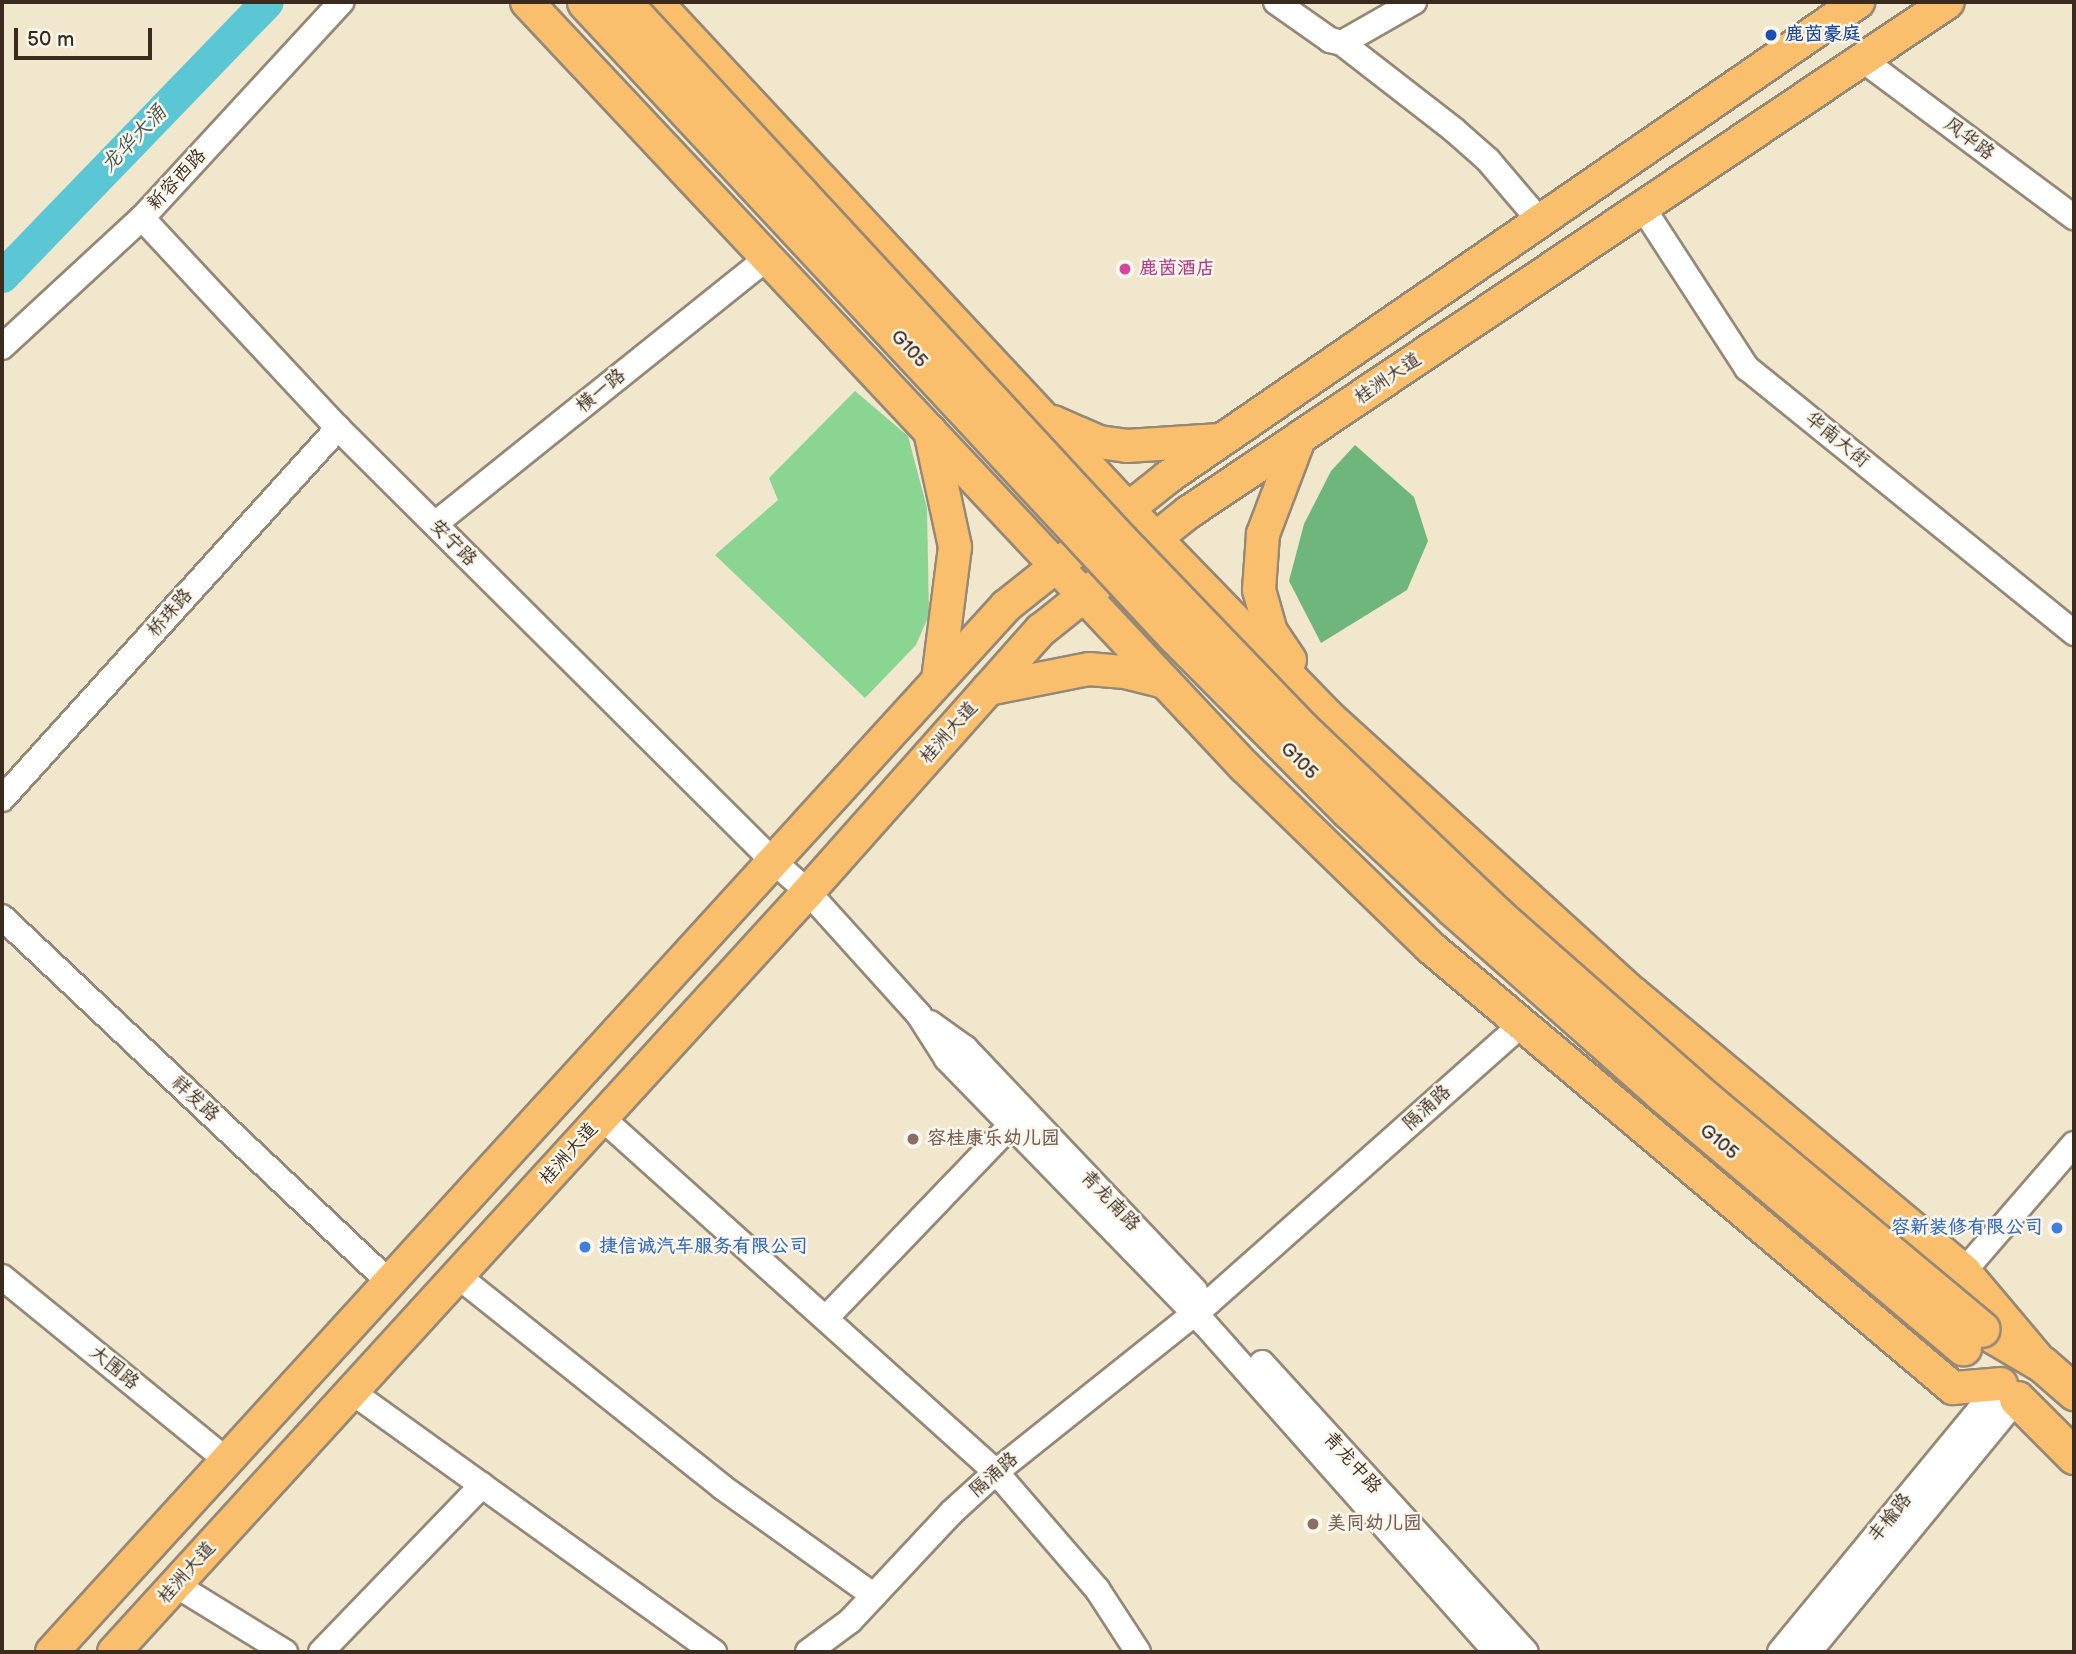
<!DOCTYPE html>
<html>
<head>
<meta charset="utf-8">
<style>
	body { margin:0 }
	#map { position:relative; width:2076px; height:1654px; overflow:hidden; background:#f1e7cd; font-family:"Balsamiq Sans","LXGW WenKai TC",sans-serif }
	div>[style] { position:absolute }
	.green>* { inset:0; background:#8ad592 }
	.forest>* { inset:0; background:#6fb67c }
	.river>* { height:33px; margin:-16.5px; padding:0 16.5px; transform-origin:16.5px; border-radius:16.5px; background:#5bc7d5 }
	.roads { filter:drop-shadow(2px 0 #968876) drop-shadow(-2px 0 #968876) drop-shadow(0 2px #968876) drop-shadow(0 -2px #968876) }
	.minor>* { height:24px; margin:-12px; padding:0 12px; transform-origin:12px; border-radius:12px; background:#fff }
	.major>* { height:32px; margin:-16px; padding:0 16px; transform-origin:16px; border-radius:16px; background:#f9bf6d }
	.highway>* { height:35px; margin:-17.5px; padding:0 17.5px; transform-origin:17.5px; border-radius:17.5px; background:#f9bf6d }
	.bridges { filter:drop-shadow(2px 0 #968876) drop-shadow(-2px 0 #968876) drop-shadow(0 2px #968876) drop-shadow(0 -2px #968876) }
	.highway-bridge>* { height:35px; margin:-17.5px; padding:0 17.5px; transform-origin:17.5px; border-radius:17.5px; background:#f9bf6d }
	.dots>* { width:19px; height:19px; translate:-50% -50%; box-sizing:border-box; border:4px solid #fbf7ec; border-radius:50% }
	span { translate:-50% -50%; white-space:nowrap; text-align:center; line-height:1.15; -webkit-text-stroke:5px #fbf7ec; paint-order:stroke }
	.transit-label { font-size:19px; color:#164399; font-weight:700 }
	.left { translate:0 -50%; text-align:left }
	.street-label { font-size:19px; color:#3b2a1e }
	.hotel-label { font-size:19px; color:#b23c85; font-weight:700 }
	.education-label { font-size:19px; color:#785e54; font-weight:700 }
	.shop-label { font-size:19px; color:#366cbe; font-weight:700 }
	.right { translate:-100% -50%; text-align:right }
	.water-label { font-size:21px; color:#455955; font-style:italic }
	.frame { position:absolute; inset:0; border:4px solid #3b2a1e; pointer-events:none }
	.scale { position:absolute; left:14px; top:28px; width:138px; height:32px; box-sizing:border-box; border:4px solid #3b2a1e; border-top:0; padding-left:9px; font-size:21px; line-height:24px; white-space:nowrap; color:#3b2a1e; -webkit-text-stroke:5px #fbf7ec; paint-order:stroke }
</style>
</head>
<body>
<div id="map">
	<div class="green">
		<i style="clip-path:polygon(855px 391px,908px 436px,927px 508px,929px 615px,916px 645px,865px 698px,715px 555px,778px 500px,769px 478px)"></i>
	</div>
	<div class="forest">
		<i style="clip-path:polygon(1355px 445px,1414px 497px,1428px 541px,1407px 590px,1321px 643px,1289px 581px,1304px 524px,1331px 471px)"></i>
	</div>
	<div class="river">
		<i style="left:2px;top:276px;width:381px;rotate:-46deg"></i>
	</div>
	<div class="roads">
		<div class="minor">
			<i style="left:1276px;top:2px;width:66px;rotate:35.1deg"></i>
			<i style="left:1330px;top:40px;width:12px;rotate:14deg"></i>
			<i style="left:1342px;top:43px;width:142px;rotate:37.8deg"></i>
			<i style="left:1454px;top:130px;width:45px;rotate:41.4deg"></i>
			<i style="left:1488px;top:160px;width:80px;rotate:49.6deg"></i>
			<i style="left:1342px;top:43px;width:83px;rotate:-29.7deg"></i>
			<i style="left:1863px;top:60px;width:263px;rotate:36.7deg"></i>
			<i style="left:1643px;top:208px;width:191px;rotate:57deg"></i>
			<i style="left:1747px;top:368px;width:421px;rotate:39deg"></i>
			<i style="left:142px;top:218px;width:287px;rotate:47deg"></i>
			<i style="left:338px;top:428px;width:612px;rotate:44.87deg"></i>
			<i style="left:772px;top:860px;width:48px;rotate:41.6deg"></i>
			<i style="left:808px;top:892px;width:166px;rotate:47.9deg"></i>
			<i style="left:919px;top:1015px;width:52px;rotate:57.5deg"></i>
			<i style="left:947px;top:1059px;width:368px;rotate:45.8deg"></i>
			<i style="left:1204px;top:1323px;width:440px;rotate:48.4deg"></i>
			<i style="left:2px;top:347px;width:190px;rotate:-42.7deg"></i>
			<i style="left:142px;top:218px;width:294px;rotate:-47.3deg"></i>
			<i style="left:435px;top:524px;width:425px;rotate:-38.7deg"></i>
			<i style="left:2px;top:799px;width:501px;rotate:-47.83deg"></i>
			<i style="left:2px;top:917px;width:531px;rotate:43.32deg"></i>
			<i style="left:930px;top:1023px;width:43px;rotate:35.5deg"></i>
			<i style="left:965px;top:1048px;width:334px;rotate:46.5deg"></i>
			<i style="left:602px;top:1118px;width:530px;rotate:41.94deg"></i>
			<i style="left:996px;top:1472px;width:155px;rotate:49.2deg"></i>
			<i style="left:1097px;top:1589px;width:75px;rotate:56.9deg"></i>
			<i style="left:1964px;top:1271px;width:168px;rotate:-49.1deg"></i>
			<i style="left:458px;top:1276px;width:338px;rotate:38.6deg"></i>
			<i style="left:722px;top:1487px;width:187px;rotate:35.6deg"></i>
			<i style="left:2px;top:1277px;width:288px;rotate:39.2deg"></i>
			<i style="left:826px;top:1318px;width:267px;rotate:-46.2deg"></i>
			<i style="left:1262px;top:1363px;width:391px;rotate:47.6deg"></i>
			<i style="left:352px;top:1392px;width:446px;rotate:35.7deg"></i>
			<i style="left:176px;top:1585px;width:128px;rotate:31.6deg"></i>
			<i style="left:321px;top:1652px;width:232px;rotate:-46deg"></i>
			<i style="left:808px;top:1652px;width:52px;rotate:-36.4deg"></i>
			<i style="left:850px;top:1621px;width:149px;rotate:-46.9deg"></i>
			<i style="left:952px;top:1512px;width:59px;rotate:-42.3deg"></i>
			<i style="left:996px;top:1472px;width:271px;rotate:-38.6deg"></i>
			<i style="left:1208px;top:1303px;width:419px;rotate:-41.6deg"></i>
			<i style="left:1780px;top:1652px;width:347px;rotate:-50.5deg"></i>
			<i style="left:1809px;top:1652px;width:328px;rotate:-50.6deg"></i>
		</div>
		<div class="major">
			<i style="left:527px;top:2px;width:1049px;rotate:46.82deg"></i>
			<i style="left:1245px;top:767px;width:258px;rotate:44.2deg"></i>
			<i style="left:1430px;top:947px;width:684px;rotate:40.14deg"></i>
			<i style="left:1953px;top:1388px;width:48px;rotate:-4.8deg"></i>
			<i style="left:656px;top:2px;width:732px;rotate:47.05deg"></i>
			<i style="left:1155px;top:538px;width:248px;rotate:45.8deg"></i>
			<i style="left:1328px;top:716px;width:413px;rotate:42.3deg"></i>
			<i style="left:1634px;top:994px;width:431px;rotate:40deg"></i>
			<i style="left:1964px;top:1271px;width:116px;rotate:49.9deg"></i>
			<i style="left:1053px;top:422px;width:50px;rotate:23.5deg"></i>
			<i style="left:1099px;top:442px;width:28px;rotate:8deg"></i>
			<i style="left:1127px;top:446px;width:93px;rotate:-3.7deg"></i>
			<i style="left:930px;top:431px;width:119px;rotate:77.8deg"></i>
			<i style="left:955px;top:547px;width:134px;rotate:97.3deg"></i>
			<i style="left:1290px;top:660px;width:34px;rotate:-124deg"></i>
			<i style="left:1271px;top:632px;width:44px;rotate:-105.9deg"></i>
			<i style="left:1259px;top:590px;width:56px;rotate:-85.9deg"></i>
			<i style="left:1263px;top:534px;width:102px;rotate:-69.2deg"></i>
			<i style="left:988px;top:689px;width:103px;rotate:-11.2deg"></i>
			<i style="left:1089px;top:669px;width:36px;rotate:5deg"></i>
			<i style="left:1125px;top:672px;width:41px;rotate:14deg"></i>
			<i style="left:52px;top:1652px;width:1416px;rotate:-47.63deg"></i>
			<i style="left:1006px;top:606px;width:207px;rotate:-38.5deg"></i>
			<i style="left:1168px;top:477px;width:838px;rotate:-34.54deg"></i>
			<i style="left:114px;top:1652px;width:1029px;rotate:-47.6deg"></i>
			<i style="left:808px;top:892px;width:351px;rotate:-48.4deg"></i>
			<i style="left:1041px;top:630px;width:189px;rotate:-38.6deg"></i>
			<i style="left:1189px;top:512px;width:914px;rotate:-33.9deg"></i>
		</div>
		<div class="highway">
			<i style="left:1982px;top:1329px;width:69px;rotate:30.3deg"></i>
			<i style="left:2042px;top:1364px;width:43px;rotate:41.2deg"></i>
			<i style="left:2017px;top:1399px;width:81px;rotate:45deg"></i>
		</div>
	</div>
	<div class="bridges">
		<div class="highway-bridge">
			<i style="left:585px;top:2px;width:866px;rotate:47.06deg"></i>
			<i style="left:1175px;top:636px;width:247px;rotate:45.2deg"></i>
			<i style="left:1349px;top:811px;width:144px;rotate:43deg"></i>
			<i style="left:1454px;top:909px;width:277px;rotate:41.6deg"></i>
			<i style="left:1661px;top:1093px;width:395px;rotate:40.1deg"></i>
			<i style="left:623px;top:2px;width:732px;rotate:47.27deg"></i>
			<i style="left:1120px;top:540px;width:264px;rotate:46.1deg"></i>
			<i style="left:1303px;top:730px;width:269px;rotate:43.6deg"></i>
			<i style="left:1498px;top:916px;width:280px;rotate:41.4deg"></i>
			<i style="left:1708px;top:1101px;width:356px;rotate:39.8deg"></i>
		</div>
	</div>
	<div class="dots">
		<i style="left:1771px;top:35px;background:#1a4fb4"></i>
		<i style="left:1125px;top:269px;background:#d1479c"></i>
		<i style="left:913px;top:1139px;background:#8d6e63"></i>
		<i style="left:2057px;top:1228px;background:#3f7fe0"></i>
		<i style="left:585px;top:1247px;background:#3f7fe0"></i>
		<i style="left:1313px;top:1524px;background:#8d6e63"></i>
	</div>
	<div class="transit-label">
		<span class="left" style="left:1785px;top:35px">鹿茵豪庭</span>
	</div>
	<div class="street-label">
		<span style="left:1969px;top:139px;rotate:37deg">风华路</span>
		<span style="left:177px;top:180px;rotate:-47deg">新容西路</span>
		<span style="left:909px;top:349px;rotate:47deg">G105</span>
		<span style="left:1388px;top:379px;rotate:-34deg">桂洲大道</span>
		<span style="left:601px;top:391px;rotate:-39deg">横一路</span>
		<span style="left:1837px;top:440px;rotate:39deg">华南大街</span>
		<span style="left:453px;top:543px;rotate:45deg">安宁路</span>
		<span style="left:170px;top:613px;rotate:-48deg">桥珠路</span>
		<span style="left:949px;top:733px;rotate:-48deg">桂洲大道</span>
		<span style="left:1299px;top:761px;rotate:45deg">G105</span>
		<span style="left:195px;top:1099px;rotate:43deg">祥发路</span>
		<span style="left:1427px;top:1108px;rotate:-42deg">隔涌路</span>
		<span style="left:1719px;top:1142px;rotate:40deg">G105</span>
		<span style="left:569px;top:1154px;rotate:-48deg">桂洲大道</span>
		<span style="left:1110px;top:1201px;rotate:46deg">青龙南路</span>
		<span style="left:114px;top:1368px;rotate:39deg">大围路</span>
		<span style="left:1352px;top:1463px;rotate:48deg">青龙中路</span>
		<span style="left:994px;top:1475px;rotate:-41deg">隔涌路</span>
		<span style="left:1890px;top:1518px;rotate:-51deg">丰榆路</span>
		<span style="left:187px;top:1573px;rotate:-48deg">桂洲大道</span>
	</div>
	<div class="hotel-label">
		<span class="left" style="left:1139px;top:269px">鹿茵酒店</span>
	</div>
	<div class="education-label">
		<span class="left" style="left:927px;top:1139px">容桂康乐幼儿园</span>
		<span class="left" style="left:1327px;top:1524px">美同幼儿园</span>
	</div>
	<div class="shop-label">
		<span class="right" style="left:2043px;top:1228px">容新装修有限公司</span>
		<span class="left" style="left:599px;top:1247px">捷信诚汽车服务有限公司</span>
	</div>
	<div class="water-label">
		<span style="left:134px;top:139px;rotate:-46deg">龙华大涌</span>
	</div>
	<div class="frame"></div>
	<div class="scale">50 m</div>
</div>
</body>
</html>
